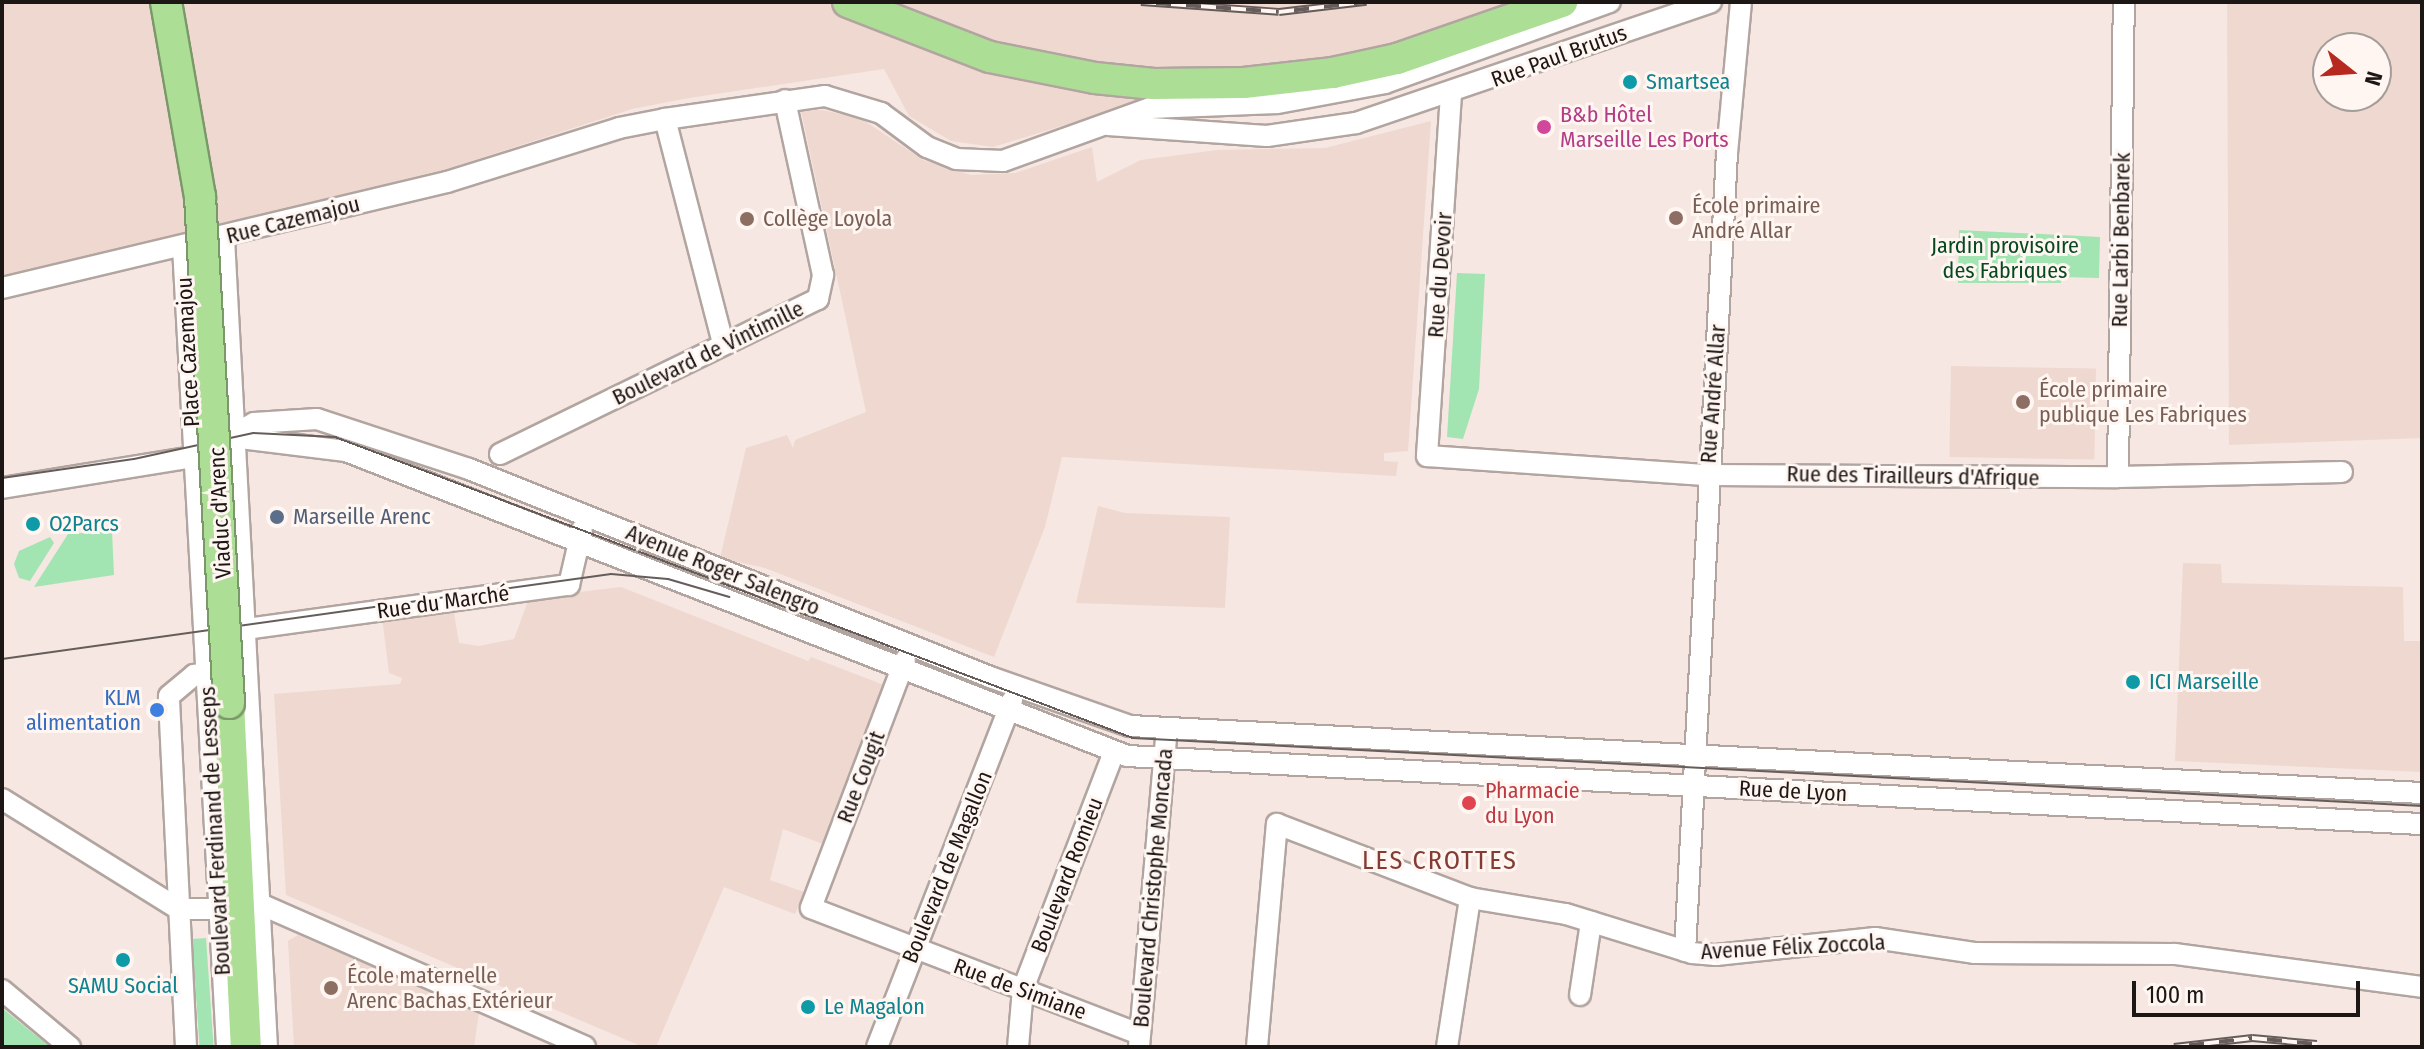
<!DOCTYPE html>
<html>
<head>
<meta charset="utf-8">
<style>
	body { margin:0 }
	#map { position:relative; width:2424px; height:1049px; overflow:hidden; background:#f6e7e2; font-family:"Fira Sans Condensed",sans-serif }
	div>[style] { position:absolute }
	.built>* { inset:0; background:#efd8d0; transform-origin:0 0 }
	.green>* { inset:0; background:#a3e5b2; transform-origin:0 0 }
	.roads { filter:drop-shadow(2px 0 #b2a5a0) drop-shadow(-2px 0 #b2a5a0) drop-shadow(0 2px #b2a5a0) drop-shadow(0 -2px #b2a5a0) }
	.minor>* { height:20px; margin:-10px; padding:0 10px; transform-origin:10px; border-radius:10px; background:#fff }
	.highway>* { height:30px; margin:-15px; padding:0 15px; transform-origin:15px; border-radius:15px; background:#adde96 }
	.tram>* { height:2px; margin:-1px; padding:0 1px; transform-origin:1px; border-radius:1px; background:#665d5a }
	.rail>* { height:8px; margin-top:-4px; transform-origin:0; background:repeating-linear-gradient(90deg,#fff6f2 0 15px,#665d5a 0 30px); box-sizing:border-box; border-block:2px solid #665d5a }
	.bridges { filter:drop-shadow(2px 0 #7a9869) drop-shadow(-2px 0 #7a9869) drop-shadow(0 2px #7a9869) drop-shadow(0 -2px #7a9869) }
	.highway-bridge>* { height:30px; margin:-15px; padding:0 15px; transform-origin:15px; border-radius:15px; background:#adde96 }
	.dots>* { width:22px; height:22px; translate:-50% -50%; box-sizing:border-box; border:4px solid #fff6f2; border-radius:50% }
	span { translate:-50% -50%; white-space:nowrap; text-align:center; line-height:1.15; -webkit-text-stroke:6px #fff6f2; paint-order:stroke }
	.street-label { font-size:22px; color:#1c1715 }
	.culture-label { font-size:22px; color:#0d838f }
	.left { translate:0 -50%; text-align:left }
	.hotel-label { font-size:22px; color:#b23c85 }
	.education-label { font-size:22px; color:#785e54 }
	.park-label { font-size:22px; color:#064921 }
	.service-label { font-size:22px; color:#4e5e75 }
	.shop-label { font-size:22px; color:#366cbe }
	.right { translate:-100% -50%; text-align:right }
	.health-label { font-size:22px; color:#be3a42 }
	.quarter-label { font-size:26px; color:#833c33; letter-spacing:2px }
	.frame { position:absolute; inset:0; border:4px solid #1c1715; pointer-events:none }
	.north { position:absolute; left:2312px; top:32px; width:80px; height:80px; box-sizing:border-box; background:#fff6f2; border:2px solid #a49d9a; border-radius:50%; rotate:107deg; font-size:22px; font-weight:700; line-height:32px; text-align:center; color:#1c1715 }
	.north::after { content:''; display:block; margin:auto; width:28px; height:36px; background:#b7291f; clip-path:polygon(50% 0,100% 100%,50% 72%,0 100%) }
	.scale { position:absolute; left:2132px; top:981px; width:228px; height:36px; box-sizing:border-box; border:4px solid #1c1715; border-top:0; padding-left:10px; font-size:24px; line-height:28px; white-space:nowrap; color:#1c1715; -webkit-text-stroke:6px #fff6f2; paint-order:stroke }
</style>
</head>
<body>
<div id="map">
	<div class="built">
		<i style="clip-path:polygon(2px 2px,1586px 2px,1146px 100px,993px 147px,951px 141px,909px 116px,884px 69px,689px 98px,632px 109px,450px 168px,2px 279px)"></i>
		<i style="clip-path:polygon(evenodd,2227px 2px,2422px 2px,2422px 438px,2229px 445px,2227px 2px,2328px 48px,2376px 48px,2376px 96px,2328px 96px,2328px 48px)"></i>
		<i style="clip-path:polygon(822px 110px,860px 118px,923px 160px,971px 175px,1015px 173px,1092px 147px,1097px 182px,1141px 160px,1217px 150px,1325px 148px,1431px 121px,1408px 451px,1384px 453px,1384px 461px,1398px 462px,1396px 476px,1062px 457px,1045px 527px,994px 657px,765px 568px,720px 558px,746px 448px,787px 435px,793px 448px,795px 440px,866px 412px,801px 111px)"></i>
		<i style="left:1951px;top:366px;width:145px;height:91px;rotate:1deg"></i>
		<i style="clip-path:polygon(1098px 506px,1125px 513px,1230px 517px,1225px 608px,1076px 603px)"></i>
		<i style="clip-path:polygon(2183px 563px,2221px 564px,2222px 583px,2403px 587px,2404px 641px,2422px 641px,2422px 772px,2175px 761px)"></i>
		<i style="clip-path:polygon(621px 587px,808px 661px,811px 657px,884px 685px,823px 844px,783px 829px,770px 880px,804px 892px,795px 914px,724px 887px,656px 1047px,643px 1047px,286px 895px,274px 694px,400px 684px,402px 678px,389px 673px,382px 617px,453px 607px,459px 643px,479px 646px,514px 639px,529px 598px)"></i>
		<i style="clip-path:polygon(298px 935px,479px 1012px,474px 1047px,294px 1047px,288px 941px)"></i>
	</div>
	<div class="green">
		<i style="clip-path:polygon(1959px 230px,2100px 237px,2099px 278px,2062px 277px,2061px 283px,1958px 283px)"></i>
		<i style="clip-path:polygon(1457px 273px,1485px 274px,1479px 389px,1463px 439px,1447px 437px)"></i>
		<i style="clip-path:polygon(112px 531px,114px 575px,34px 587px,68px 534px)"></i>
		<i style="clip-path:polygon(50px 537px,54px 543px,30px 581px,19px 578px,14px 564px,19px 551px)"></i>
		<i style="left:206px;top:938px;width:109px;height:14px;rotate:86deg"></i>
		<i style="clip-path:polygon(2px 1008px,50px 1047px,2px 1047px)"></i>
	</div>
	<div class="roads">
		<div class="minor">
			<i style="left:1451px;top:94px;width:363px;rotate:93.8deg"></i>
			<i style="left:1427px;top:456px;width:282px;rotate:3.9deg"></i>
			<i style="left:1708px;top:475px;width:410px;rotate:0.3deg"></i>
			<i style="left:2118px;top:477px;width:224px;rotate:-1.3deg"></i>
			<i style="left:665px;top:119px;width:232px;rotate:75.5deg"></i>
			<i style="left:1108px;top:125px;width:159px;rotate:4deg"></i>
			<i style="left:1267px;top:136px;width:90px;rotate:-8.3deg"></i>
			<i style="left:1356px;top:123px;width:375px;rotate:-18.8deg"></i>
			<i style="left:224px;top:238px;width:810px;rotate:86.96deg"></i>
			<i style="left:183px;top:247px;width:801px;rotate:86.85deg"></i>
			<i style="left:2px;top:288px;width:457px;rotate:-13.4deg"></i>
			<i style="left:447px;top:182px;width:180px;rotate:-17.4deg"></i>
			<i style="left:619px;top:128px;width:47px;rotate:-11.1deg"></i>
			<i style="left:665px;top:119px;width:162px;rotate:-8.2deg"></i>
			<i style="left:825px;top:96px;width:59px;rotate:16.9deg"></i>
			<i style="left:881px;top:113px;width:57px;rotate:36.5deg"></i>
			<i style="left:927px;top:147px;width:31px;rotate:22deg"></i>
			<i style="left:956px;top:159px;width:47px;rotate:2.4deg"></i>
			<i style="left:1003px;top:161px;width:156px;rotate:-19.8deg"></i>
			<i style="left:1150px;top:108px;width:127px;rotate:-2.3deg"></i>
			<i style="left:1277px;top:103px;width:110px;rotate:-10.5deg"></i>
			<i style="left:1385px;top:83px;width:239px;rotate:-19.8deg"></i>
			<i style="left:232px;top:437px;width:115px;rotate:7deg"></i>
			<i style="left:346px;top:451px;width:838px;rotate:21.33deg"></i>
			<i style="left:1127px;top:756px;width:1297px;rotate:3.01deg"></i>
			<i style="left:500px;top:454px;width:354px;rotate:-26deg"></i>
			<i style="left:818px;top:299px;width:25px;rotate:-78deg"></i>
			<i style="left:823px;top:275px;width:179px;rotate:-102.3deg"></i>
			<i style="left:2118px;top:477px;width:475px;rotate:-89.3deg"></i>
			<i style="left:2px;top:488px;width:193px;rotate:-9.2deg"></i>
			<i style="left:193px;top:457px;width:70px;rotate:-29.1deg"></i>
			<i style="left:254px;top:423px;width:63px;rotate:-3.6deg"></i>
			<i style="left:317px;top:419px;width:160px;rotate:18.2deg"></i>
			<i style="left:469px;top:469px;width:561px;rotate:21.76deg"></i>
			<i style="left:990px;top:677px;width:148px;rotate:19.3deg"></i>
			<i style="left:1130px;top:726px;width:1294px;rotate:2.97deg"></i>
			<i style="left:246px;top:629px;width:326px;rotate:-7.8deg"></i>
			<i style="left:569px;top:585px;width:57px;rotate:-76.9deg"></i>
			<i style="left:905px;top:660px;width:265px;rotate:110.8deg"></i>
			<i style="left:811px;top:908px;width:352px;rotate:21deg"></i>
			<i style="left:2px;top:799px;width:208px;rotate:31.9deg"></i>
			<i style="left:179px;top:909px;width:41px"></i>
			<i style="left:260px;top:904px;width:355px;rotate:23.7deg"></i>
			<i style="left:1685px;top:951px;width:799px;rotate:-86.99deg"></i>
			<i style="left:1727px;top:153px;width:152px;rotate:-84.7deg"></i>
			<i style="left:2px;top:990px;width:89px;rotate:40deg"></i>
			<i style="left:1580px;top:995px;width:74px;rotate:-81.4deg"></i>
			<i style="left:186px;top:1047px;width:351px;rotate:-92.8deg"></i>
			<i style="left:169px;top:696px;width:33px;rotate:-40deg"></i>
			<i style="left:194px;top:675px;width:24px;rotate:-5deg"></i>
			<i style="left:877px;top:1047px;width:372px;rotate:-68.7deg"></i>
			<i style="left:1018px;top:1047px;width:58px;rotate:-85.1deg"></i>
			<i style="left:1023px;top:989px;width:254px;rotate:-69deg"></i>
			<i style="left:1139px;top:1047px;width:319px;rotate:-85deg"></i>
			<i style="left:1257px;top:1047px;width:224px;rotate:-84.9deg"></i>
			<i style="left:1277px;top:824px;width:207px;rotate:21deg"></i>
			<i style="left:1470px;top:898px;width:97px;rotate:9.5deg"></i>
			<i style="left:1566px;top:914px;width:132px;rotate:17.2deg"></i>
			<i style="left:1692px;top:953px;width:24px;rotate:5deg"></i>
			<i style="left:1716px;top:955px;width:160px;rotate:-6.1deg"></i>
			<i style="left:1875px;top:938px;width:100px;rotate:8.6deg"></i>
			<i style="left:1974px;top:953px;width:201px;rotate:0.3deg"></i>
			<i style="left:2175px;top:954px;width:249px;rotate:7.6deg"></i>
			<i style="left:1447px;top:1047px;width:151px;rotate:-81.2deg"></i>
		</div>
		<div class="highway">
			<i style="left:848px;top:2px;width:152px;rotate:21.2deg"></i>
			<i style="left:990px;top:57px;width:107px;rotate:11.3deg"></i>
			<i style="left:1095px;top:78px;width:59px;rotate:5.8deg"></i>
			<i style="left:1154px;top:84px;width:90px;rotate:-0.6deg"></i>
			<i style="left:1244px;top:83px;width:90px;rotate:-6.4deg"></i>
			<i style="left:1333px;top:73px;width:66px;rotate:-12.3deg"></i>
			<i style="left:1397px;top:59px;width:175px;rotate:-19.1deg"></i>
			<i style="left:229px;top:703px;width:344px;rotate:87.2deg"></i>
		</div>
	</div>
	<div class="tram">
		<i style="left:2px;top:478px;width:133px;rotate:-8.2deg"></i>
		<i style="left:134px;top:459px;width:122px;rotate:-12.3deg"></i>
		<i style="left:253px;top:433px;width:82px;rotate:2.8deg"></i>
		<i style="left:335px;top:437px;width:853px;rotate:20.67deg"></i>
		<i style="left:1133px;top:738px;width:1291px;rotate:3.02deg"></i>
		<i style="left:2px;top:659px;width:615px;rotate:-7.95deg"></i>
		<i style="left:611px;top:574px;width:57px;rotate:5deg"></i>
		<i style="left:668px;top:579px;width:64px;rotate:16.4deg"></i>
	</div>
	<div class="rail">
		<i style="left:1141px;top:2px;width:138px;rotate:4.1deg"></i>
		<i style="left:1279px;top:12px;width:88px;rotate:-6.6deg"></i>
		<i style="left:2174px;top:1047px;width:79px;rotate:-6.6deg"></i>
		<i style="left:2252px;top:1038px;width:65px;rotate:5.3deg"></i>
	</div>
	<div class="bridges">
		<div class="highway-bridge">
			<i style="left:166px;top:2px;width:198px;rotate:80.1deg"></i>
			<i style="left:200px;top:197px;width:507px;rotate:86.72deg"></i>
		</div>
	</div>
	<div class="dots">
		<i style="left:1630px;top:82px;background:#0f9aa8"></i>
		<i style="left:1544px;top:127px;background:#d1479c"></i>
		<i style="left:1676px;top:218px;background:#8d6e63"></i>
		<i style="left:747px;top:219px;background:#8d6e63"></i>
		<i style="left:2023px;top:402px;background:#8d6e63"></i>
		<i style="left:277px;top:517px;background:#5c6f8a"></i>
		<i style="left:33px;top:524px;background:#0f9aa8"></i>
		<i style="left:2133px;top:682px;background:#0f9aa8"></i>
		<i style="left:157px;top:710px;background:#3f7fe0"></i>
		<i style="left:1469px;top:803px;background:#e0444e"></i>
		<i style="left:123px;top:960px;background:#0f9aa8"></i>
		<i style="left:331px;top:988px;background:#8d6e63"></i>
		<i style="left:808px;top:1007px;background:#0f9aa8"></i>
	</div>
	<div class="street-label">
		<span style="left:1559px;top:56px;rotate:-20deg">Rue Paul Brutus</span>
		<span style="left:293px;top:220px;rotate:-14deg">Rue Cazemajou</span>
		<span style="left:2121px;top:240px;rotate:-89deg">Rue Larbi Benbarek</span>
		<span style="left:1440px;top:275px;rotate:-86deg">Rue du Devoir</span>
		<span style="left:188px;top:352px;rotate:-93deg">Place Cazemajou</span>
		<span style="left:708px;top:353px;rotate:-26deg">Boulevard de Vintimille</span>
		<span style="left:1713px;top:394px;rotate:-86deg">Rue André Allar</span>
		<span style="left:1913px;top:476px;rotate:1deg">Rue des Tirailleurs d'Afrique</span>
		<span style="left:220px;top:513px;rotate:-93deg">Viaduc d'Arenc</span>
		<span style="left:723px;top:570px;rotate:22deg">Avenue Roger Salengro</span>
		<span style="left:443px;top:602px;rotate:-8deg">Rue du Marché</span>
		<span style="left:861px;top:777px;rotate:-69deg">Rue Cougit</span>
		<span style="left:1793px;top:791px;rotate:3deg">Rue de Lyon</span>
		<span style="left:215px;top:831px;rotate:-93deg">Boulevard Ferdinand de Lesseps</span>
		<span style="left:947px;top:867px;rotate:-68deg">Boulevard de Magallon</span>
		<span style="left:1067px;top:875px;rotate:-69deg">Boulevard Romieu</span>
		<span style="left:1153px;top:888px;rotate:-85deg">Boulevard Christophe Moncada</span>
		<span style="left:1793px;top:947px;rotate:-3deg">Avenue Félix Zoccola</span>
		<span style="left:1020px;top:989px;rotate:20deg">Rue de Simiane</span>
	</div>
	<div class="culture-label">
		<span class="left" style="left:1646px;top:82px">Smartsea</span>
		<span class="left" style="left:49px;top:524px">O2Parcs</span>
		<span class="left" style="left:2149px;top:682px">ICI Marseille</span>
		<span style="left:123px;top:986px">SAMU Social</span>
		<span class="left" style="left:824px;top:1007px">Le Magalon</span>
	</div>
	<div class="hotel-label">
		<span class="left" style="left:1560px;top:127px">B&amp;b Hôtel<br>Marseille Les Ports</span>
	</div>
	<div class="education-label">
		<span class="left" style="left:1692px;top:218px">École primaire<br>André Allar</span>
		<span class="left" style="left:763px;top:219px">Collège Loyola</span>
		<span class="left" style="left:2039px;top:402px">École primaire<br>publique Les Fabriques</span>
		<span class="left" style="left:347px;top:988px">École maternelle<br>Arenc Bachas Extérieur</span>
	</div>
	<div class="park-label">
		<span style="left:2005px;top:258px">Jardin provisoire<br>des Fabriques</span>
	</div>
	<div class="service-label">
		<span class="left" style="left:293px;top:517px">Marseille Arenc</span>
	</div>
	<div class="shop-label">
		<span class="right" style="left:141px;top:710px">KLM<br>alimentation</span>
	</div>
	<div class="health-label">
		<span class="left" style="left:1485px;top:803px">Pharmacie<br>du Lyon</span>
	</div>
	<div class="quarter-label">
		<span style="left:1440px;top:861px">LES CROTTES</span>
	</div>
	<div class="frame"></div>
	<div class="north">N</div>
	<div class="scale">100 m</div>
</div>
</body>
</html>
